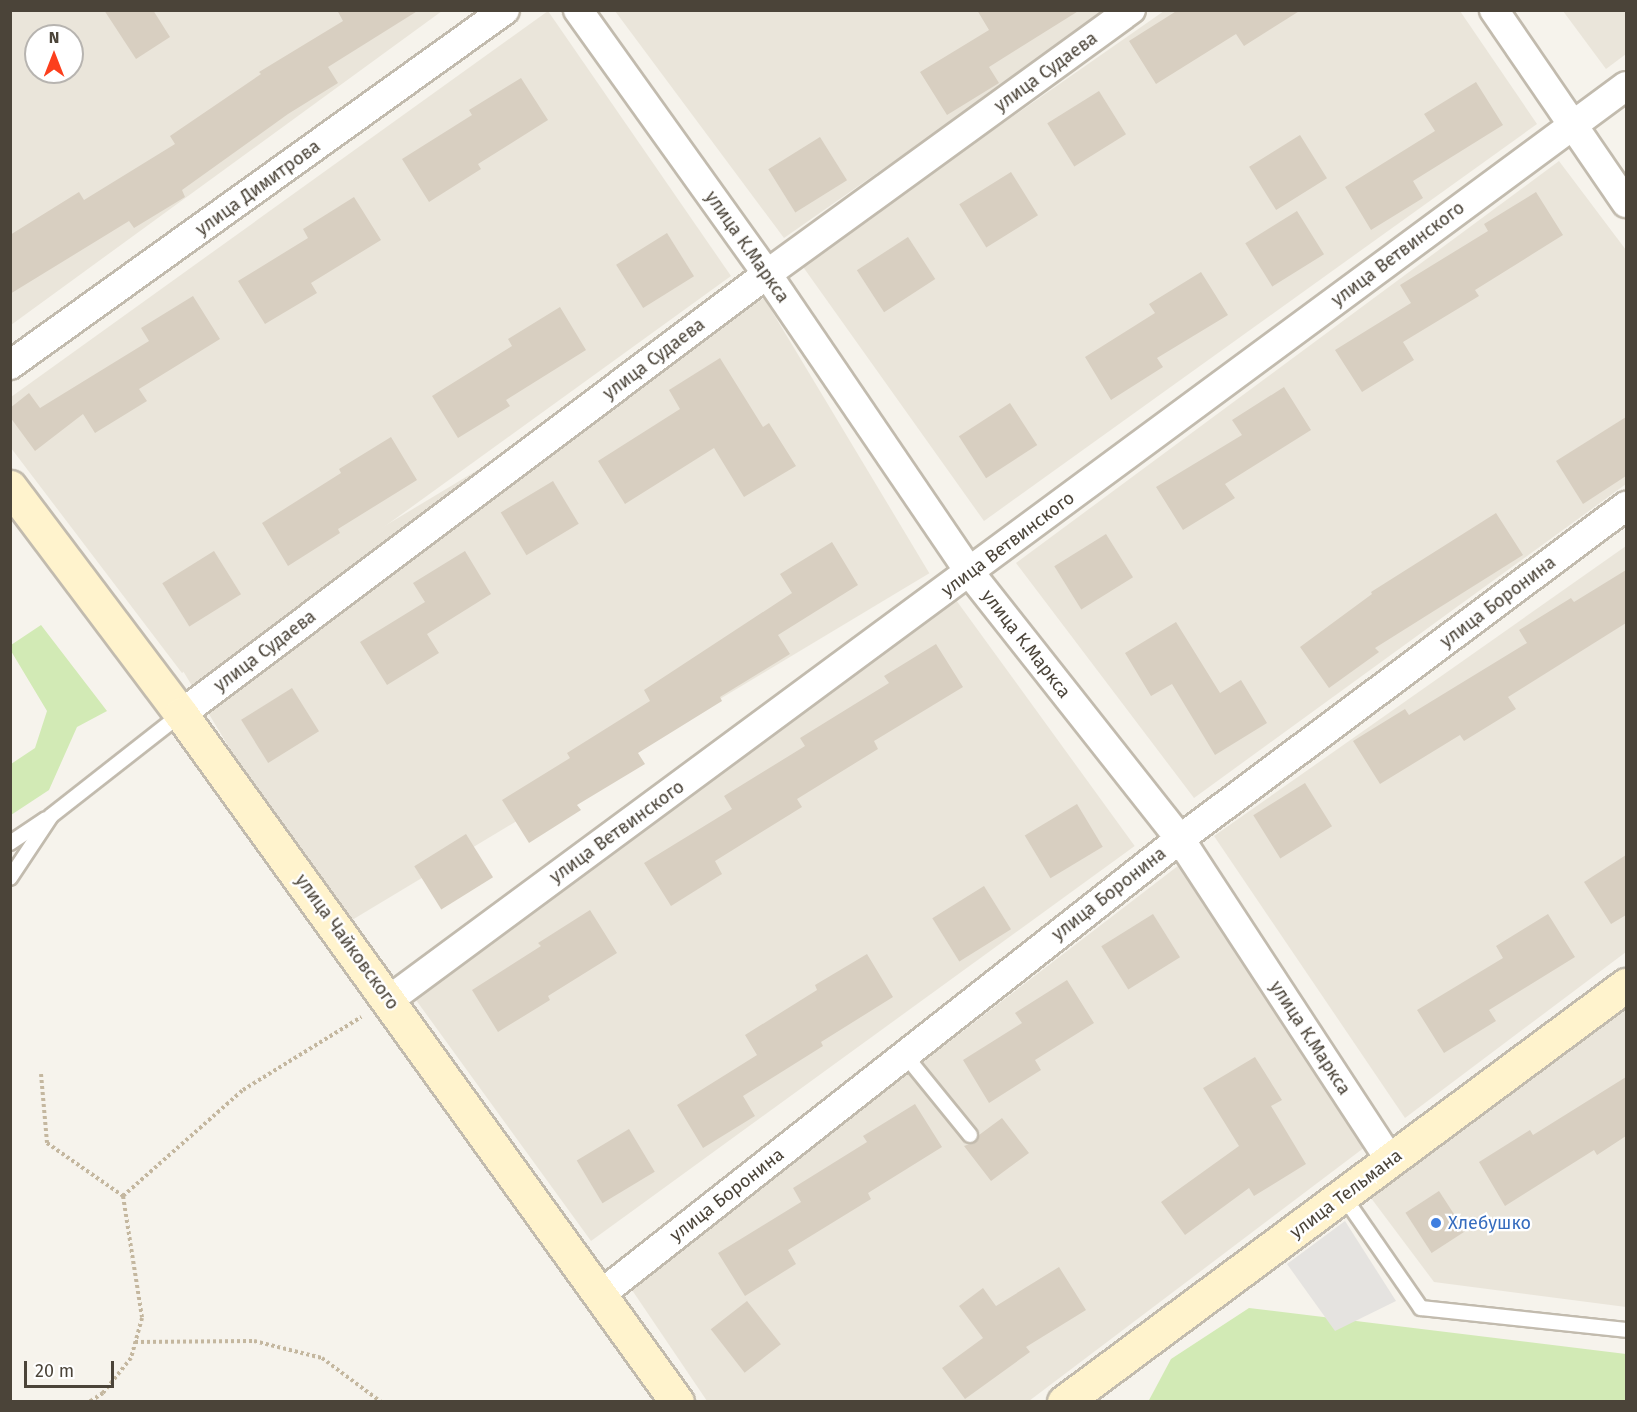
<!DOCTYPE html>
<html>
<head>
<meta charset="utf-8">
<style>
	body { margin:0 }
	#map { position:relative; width:1637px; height:1412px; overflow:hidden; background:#f6f3ec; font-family:"Fira Sans",sans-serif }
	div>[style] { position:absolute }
	.residential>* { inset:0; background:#eae5da; transform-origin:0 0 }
	.green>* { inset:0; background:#d2eab5 }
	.parking>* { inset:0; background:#e5e3e0 }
	.building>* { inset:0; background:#d8cfc1; transform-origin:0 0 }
	.path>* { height:4px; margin-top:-2px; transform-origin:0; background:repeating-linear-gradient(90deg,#c4b79f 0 3px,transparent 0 6px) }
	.roads { filter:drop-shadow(2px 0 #c2bbae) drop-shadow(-2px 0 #c2bbae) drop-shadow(0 2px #c2bbae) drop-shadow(0 -2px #c2bbae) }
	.lane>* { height:14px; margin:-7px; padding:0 7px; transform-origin:7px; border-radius:7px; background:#fff }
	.street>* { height:28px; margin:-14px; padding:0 14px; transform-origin:14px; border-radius:14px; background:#fff }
	.secondary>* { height:33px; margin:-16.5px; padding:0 16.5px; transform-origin:16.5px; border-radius:16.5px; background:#fff3cd }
	.dots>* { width:16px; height:16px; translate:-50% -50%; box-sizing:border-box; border:3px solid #fff; border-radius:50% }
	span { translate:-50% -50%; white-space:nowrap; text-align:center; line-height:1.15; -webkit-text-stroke:4.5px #fff; paint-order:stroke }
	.street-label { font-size:18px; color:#4b4439 }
	.shop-label { font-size:18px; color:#366cbe }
	.left { translate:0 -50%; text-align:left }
	.frame { position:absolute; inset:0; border:12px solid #4b4439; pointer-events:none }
	.north { position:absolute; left:24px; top:24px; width:60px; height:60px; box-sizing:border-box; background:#fff; border:2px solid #b7b4b0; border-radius:50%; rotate:0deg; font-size:16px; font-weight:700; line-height:24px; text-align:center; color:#4b4439 }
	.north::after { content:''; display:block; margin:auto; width:21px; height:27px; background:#fc3f1d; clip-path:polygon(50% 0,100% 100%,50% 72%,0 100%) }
	.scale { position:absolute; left:24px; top:1361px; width:90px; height:27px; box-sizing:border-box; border:3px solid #4b4439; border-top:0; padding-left:8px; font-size:18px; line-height:21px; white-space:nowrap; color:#4b4439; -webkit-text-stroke:4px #fff; paint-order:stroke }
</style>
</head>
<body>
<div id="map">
	<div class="residential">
		<i style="clip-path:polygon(evenodd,11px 11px,442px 11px,11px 325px,11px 11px,36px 36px,72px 36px,72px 72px,36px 72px,36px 36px)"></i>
		<i style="clip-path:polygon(548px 11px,731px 276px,182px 673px,11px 448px,11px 397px)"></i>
		<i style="clip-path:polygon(615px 11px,1109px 11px,784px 238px)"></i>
		<i style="clip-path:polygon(1164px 11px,1460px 11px,1537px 124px,984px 521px,801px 264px)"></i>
		<i style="clip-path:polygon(1563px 11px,1626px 11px,1626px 54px,1606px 69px)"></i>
		<i style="clip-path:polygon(1559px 161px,1626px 250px,1626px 484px,1194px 798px,1016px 563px)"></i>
		<i style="left:764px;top:298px;width:321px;height:690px;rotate:59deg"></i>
		<i style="clip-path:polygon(1626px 546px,1626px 952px,1405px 1118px,1214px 836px)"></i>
		<i style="left:956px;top:600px;width:304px;height:672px;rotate:54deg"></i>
		<i style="clip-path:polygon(1183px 862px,1365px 1147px,1029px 1401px,707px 1401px,630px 1287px)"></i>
		<i style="clip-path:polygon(1626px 1008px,1626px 1307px,1434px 1282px,1368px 1194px)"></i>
	</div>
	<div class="green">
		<i style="clip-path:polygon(41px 625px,107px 711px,77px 727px,49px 790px,11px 815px,11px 764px,35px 748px,47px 711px,11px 651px,11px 645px)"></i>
		<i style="clip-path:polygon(1249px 1308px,1626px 1354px,1626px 1401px,1148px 1402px,1171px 1359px)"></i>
	</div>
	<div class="parking">
		<i style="clip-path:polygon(1345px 1221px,1396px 1301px,1335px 1331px,1287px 1264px)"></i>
	</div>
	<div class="building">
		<i style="clip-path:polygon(104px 10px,153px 10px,170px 37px,136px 59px)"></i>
		<i style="clip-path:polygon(337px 10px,419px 10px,328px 67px,338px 83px,288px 114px,182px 190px,185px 197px,134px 228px,129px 221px,10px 294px,10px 235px,79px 192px,84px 200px,175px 144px,170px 136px,261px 74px,259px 72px,343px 21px)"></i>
		<i style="clip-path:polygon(977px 10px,1080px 10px,989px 67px,999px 83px,947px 115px,920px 72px,989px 30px)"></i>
		<i style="clip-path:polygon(1178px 10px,1301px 10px,1244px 46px,1236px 34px,1156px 84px,1129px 41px)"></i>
		<i style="clip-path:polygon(521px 78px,548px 120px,478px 164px,481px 169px,429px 202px,402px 159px,472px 115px,469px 110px)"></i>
		<i style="clip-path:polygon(1476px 82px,1503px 125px,1413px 181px,1423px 198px,1371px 230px,1345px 187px,1435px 131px,1424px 114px)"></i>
		<i style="left:1099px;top:91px;width:51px;height:61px;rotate:58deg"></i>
		<i style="left:1300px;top:135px;width:51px;height:60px;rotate:58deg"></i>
		<i style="left:820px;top:137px;width:51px;height:61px;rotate:58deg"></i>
		<i style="left:1011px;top:172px;width:51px;height:61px;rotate:58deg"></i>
		<i style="clip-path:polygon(1536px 192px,1563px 235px,1475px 290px,1479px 296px,1403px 342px,1414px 360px,1362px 392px,1335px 350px,1411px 303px,1400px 285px,1488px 231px,1484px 224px)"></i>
		<i style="clip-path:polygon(354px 197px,381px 240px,311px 283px,317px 293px,265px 324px,238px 281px,308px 238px,303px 229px)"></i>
		<i style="left:1297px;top:211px;width:51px;height:61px;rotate:58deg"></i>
		<i style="left:667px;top:233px;width:51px;height:60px;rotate:58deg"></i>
		<i style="left:908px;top:237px;width:50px;height:61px;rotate:57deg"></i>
		<i style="clip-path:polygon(1201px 272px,1228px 315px,1157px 358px,1163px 367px,1111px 400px,1085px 357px,1155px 313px,1149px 304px)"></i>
		<i style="clip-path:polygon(193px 296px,220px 339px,139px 389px,147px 401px,95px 433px,83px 414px,35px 451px,10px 417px,10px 408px,29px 393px,40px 408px,149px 341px,141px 328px)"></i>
		<i style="clip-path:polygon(560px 307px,586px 350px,506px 400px,510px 406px,458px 438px,432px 396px,512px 346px,508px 339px)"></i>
		<i style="clip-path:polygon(720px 358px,763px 427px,769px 423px,796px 466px,744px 497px,714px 448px,625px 504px,598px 461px,680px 409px,669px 390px)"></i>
		<i style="clip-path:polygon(1284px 387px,1311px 430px,1225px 484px,1235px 498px,1183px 530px,1156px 487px,1242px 435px,1232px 420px)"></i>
		<i style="left:1010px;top:403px;width:50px;height:61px;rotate:57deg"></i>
		<i style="clip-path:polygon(1626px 417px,1626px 476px,1583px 504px,1556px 461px)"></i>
		<i style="clip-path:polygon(391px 437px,417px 480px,338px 529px,340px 533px,288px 566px,262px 523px,341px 473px,339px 469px)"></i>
		<i style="left:553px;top:481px;width:50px;height:61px;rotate:59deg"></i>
		<i style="clip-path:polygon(1496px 513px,1523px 555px,1375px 648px,1379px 652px,1329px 688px,1300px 647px,1372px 594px,1371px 592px)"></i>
		<i style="left:1106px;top:534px;width:51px;height:61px;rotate:58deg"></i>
		<i style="clip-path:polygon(832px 542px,858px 585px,778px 635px,790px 654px,720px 697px,722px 701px,638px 753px,645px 764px,577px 805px,581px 810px,529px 843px,502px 800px,570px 758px,567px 753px,650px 701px,644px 690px,792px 593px,780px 574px)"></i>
		<i style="left:214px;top:551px;width:51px;height:61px;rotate:58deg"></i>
		<i style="clip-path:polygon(465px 551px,491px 594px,427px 634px,439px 653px,387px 685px,360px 642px,425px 602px,413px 583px)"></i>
		<i style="clip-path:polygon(1626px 570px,1626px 623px,1508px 697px,1516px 709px,1464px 741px,1460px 735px,1380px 784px,1353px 741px,1405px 709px,1409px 715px,1527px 643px,1519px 630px,1571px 598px,1574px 602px)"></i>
		<i style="clip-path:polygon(1176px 622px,1220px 693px,1241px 680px,1267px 723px,1215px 755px,1172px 684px,1151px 696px,1125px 653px)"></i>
		<i style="clip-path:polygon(936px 644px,963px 687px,874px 741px,878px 749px,797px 799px,802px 807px,715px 861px,722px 874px,671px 906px,644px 863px,732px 809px,724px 796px,805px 746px,800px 738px,889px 683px,884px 676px)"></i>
		<i style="left:292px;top:688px;width:51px;height:60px;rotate:58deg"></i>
		<i style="left:1305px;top:783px;width:51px;height:61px;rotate:58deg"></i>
		<i style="left:1077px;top:804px;width:50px;height:61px;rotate:59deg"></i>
		<i style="left:466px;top:834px;width:51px;height:61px;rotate:58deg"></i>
		<i style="clip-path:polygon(1626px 855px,1626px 915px,1611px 924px,1584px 882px)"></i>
		<i style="left:984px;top:886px;width:51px;height:61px;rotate:58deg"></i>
		<i style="clip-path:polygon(590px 910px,617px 953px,548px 996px,550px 1000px,498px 1032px,472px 990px,541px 946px,538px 943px)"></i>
		<i style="left:1153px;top:914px;width:51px;height:61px;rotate:58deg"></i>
		<i style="clip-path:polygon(1548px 914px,1575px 957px,1489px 1010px,1496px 1021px,1444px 1053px,1417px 1010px,1503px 958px,1496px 946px)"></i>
		<i style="clip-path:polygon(867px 954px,893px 997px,821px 1042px,823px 1046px,743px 1096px,755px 1116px,703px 1148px,677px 1105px,757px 1055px,745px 1035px,817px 990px,815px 985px)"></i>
		<i style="clip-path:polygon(1067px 980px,1094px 1023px,1035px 1060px,1041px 1070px,989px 1103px,963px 1060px,1022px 1023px,1015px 1013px)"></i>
		<i style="clip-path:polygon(1255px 1057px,1282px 1100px,1271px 1106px,1306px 1164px,1254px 1196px,1249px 1188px,1185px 1235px,1161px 1202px,1239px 1146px,1203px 1088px)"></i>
		<i style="clip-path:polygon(1626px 1077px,1626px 1136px,1597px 1155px,1594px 1150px,1505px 1206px,1479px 1162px,1530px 1130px,1533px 1135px)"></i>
		<i style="clip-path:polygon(915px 1104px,942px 1147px,868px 1193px,871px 1199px,788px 1250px,796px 1264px,745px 1296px,718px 1253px,801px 1202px,793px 1188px,867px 1142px,863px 1136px)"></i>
		<i style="clip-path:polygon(1002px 1118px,1029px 1153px,991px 1181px,964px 1146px,975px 1142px,979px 1135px)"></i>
		<i style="left:629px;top:1129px;width:50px;height:61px;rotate:59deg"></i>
		<i style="left:1439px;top:1191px;width:48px;height:40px;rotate:57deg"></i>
		<i style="clip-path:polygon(1059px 1267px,1086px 1310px,1026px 1347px,1030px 1352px,965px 1399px,942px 1368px,983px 1338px,959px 1306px,983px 1288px,996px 1306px)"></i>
		<i style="left:747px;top:1301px;width:55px;height:46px;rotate:52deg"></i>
	</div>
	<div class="path">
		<i style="left:41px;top:1074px;width:69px;rotate:85deg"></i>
		<i style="left:47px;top:1143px;width:93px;rotate:34.9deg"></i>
		<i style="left:123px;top:1196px;width:123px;rotate:81.1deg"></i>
		<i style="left:142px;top:1318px;width:41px;rotate:105.4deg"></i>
		<i style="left:131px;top:1358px;width:45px;rotate:128.7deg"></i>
		<i style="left:103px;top:1393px;width:17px;rotate:147deg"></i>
		<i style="left:123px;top:1196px;width:160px;rotate:-41.5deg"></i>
		<i style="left:243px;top:1090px;width:139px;rotate:-31.7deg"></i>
		<i style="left:135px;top:1342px;width:119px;rotate:-0.5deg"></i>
		<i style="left:254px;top:1341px;width:70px;rotate:14deg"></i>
		<i style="left:322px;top:1358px;width:74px;rotate:36.7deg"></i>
	</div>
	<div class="roads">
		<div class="lane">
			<i style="left:10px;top:843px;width:43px;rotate:-33.7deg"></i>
			<i style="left:10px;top:878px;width:74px;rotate:-56.5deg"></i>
			<i style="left:51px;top:816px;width:165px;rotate:-38.1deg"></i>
			<i style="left:905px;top:1055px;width:103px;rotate:50.9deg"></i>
			<i style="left:1344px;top:1197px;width:135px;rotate:55.3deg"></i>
			<i style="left:1421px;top:1308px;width:206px;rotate:6.1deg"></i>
		</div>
		<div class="street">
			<i style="left:578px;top:10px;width:325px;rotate:54.4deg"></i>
			<i style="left:767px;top:274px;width:361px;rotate:55.8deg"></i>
			<i style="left:970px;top:573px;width:339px;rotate:51.7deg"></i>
			<i style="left:1180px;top:839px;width:385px;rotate:56.8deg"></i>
			<i style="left:1494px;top:10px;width:234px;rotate:55.6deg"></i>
			<i style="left:10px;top:365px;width:609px;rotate:-35.65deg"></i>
			<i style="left:181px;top:714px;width:733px;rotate:-36.9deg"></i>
			<i style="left:767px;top:274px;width:450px;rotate:-36deg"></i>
			<i style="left:389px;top:1000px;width:1538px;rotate:-36.46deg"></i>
			<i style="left:601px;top:1294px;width:736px;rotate:-38.16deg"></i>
			<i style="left:1180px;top:839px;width:557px;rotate:-36.75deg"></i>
		</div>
		<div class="secondary">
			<i style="left:10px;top:487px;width:284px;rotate:53deg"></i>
			<i style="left:181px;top:714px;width:848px;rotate:54.21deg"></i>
			<i style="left:1064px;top:1402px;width:700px;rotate:-36.58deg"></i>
		</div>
	</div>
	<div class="dots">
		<i style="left:1436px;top:1223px;background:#3f7fe0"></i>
	</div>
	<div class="street-label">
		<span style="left:1046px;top:72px;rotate:-36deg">улица Судаева</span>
		<span style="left:258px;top:188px;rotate:-36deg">улица Димитрова</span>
		<span style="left:747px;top:247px;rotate:55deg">улица К.Маркса</span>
		<span style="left:1398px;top:254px;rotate:-37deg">улица Ветвинского</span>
		<span style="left:654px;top:359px;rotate:-37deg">улица Судаева</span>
		<span style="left:1008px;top:544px;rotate:-37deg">улица Ветвинского</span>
		<span style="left:1498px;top:602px;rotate:-37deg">улица Боронина</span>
		<span style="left:1026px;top:644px;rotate:52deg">улица К.Маркса</span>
		<span style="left:265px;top:651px;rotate:-37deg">улица Судаева</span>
		<span style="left:617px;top:832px;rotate:-36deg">улица Ветвинского</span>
		<span style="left:1109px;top:894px;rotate:-38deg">улица Боронина</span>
		<span style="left:347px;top:942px;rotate:54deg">улица Чайковского</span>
		<span style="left:1310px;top:1038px;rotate:57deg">улица К.Маркса</span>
		<span style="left:1346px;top:1194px;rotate:-37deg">улица Тельмана</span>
		<span style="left:727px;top:1195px;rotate:-38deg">улица Боронина</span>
	</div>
	<div class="shop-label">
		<span class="left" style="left:1448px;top:1223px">Хлебушко</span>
	</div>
	<div class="frame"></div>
	<div class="north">N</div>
	<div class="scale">20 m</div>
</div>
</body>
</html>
